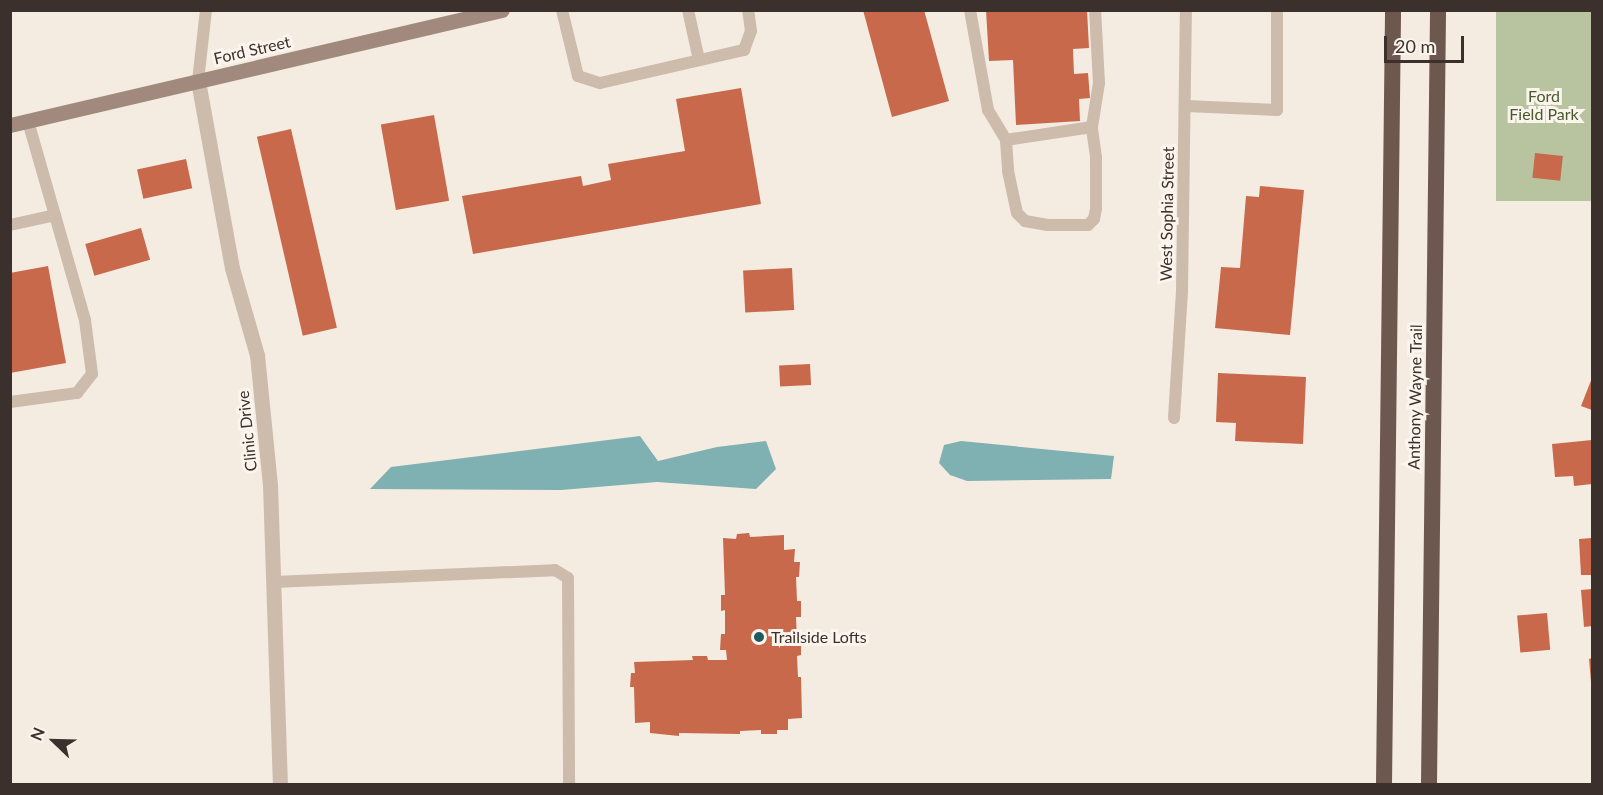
<!DOCTYPE html>
<html>
<head>
<meta charset="utf-8">
<style>
	body { margin:0 }
	#map { position:relative; width:1603px; height:795px; overflow:hidden; background:#f4ebe1; font-family:Lato,sans-serif }
	div>[style] { position:absolute }
	.green>* { inset:0; background:#b8c4a0; transform-origin:0 0 }
	.water>* { inset:0; background:#7fb0b2 }
	.building>* { inset:0; background:#c8694b; transform-origin:0 0 }
	.service>* { height:12px; margin:-6px; padding:0 6px; transform-origin:6px; border-radius:6px; background:#cdbbac }
	.minor>* { height:15px; margin:-7.5px; padding:0 7.5px; transform-origin:7.5px; border-radius:7.5px; background:#cdbbac }
	.secondary>* { height:15px; margin:-7.5px; padding:0 7.5px; transform-origin:7.5px; border-radius:7.5px; background:#a18a7d }
	.trunk>* { height:16px; margin:-8px; padding:0 8px; transform-origin:8px; border-radius:8px; background:#6c584f }
	.dots>* { width:16px; height:16px; translate:-50% -50%; box-sizing:border-box; border:3px solid #fbf5ee; border-radius:50% }
	span { translate:-50% -50%; white-space:nowrap; text-align:center; line-height:1.15; -webkit-text-stroke:6px #fbf5ee; paint-order:stroke }
	.street-label { font-size:16px; color:#3b302b }
	.park-label { font-size:16px; color:#4a5a2e }
	.poi-label { font-size:16px; color:#3b302b }
	.left { translate:0 -50%; text-align:left }
	.frame { position:absolute; inset:0; border:12px solid #3b302b; pointer-events:none }
	.north { position:absolute; left:24px; top:711px; width:60px; height:60px; -webkit-text-stroke:4px #fbf5ee; paint-order:stroke; rotate:293deg; font-size:16px; font-weight:700; line-height:24px; text-align:center; color:#3b302b }
	.north::after { content:''; display:block; margin:auto; width:21px; height:27px; background:#3b302b; clip-path:polygon(50% 0,100% 100%,50% 72%,0 100%) }
	.scale { position:absolute; left:1384px; top:36px; width:80px; height:27px; box-sizing:border-box; border:3px solid #3b302b; border-top:0; padding-left:8px; font-size:18px; line-height:21px; white-space:nowrap; color:#3b302b; -webkit-text-stroke:4px #fbf5ee; paint-order:stroke }
</style>
</head>
<body>
<div id="map">
	<div class="green">
		<i style="left:1496px;top:11px;width:96px;height:190px"></i>
	</div>
	<div class="water">
		<i style="clip-path:polygon(640px 436px,658px 461px,717px 447px,766px 441px,776px 469px,756px 489px,657px 482px,561px 490px,370px 489px,391px 467px)"></i>
		<i style="clip-path:polygon(961px 441px,1114px 456px,1111px 479px,967px 481px,950px 475px,939px 463px,944px 445px)"></i>
	</div>
	<div class="building">
		<i style="clip-path:polygon(863px 10px,924px 10px,949px 101px,892px 117px)"></i>
		<i style="clip-path:polygon(986px 10px,1087px 10px,1089px 48px,1073px 49px,1074px 74px,1088px 73px,1090px 98px,1079px 99px,1080px 121px,1016px 125px,1013px 60px,989px 61px)"></i>
		<i style="clip-path:polygon(741px 88px,761px 204px,473px 254px,462px 196px,581px 176px,583px 186px,611px 180px,608px 164px,685px 151px,676px 99px)"></i>
		<i style="left:434px;top:115px;width:87px;height:54px;rotate:80deg"></i>
		<i style="left:291px;top:129px;width:204px;height:35px;rotate:77deg"></i>
		<i style="left:1535px;top:153px;width:28px;height:25px;rotate:6deg"></i>
		<i style="left:186px;top:159px;width:30px;height:50px;rotate:78deg"></i>
		<i style="clip-path:polygon(1260px 186px,1304px 190px,1290px 335px,1215px 328px,1221px 267px,1240px 268px,1246px 196px,1259px 197px)"></i>
		<i style="left:141px;top:228px;width:33px;height:58px;rotate:74deg"></i>
		<i style="clip-path:polygon(48px 266px,66px 363px,10px 373px,10px 273px)"></i>
		<i style="left:792px;top:268px;width:42px;height:49px;rotate:87deg"></i>
		<i style="left:810px;top:364px;width:21px;height:31px;rotate:87deg"></i>
		<i style="clip-path:polygon(1218px 373px,1306px 377px,1303px 444px,1235px 441px,1236px 423px,1216px 422px)"></i>
		<i style="clip-path:polygon(1592px 378px,1592px 410px,1581px 406px)"></i>
		<i style="clip-path:polygon(1592px 440px,1592px 484px,1574px 486px,1573px 476px,1555px 477px,1552px 444px)"></i>
		<i style="clip-path:polygon(749px 533px,750px 537px,784px 535px,784px 550px,795px 549px,794px 562px,800px 562px,799px 577px,796px 577px,797px 601px,801px 601px,801px 617px,796px 617px,797px 640px,801px 640px,801px 655px,797px 656px,798px 677px,801px 677px,802px 718px,788px 719px,788px 730px,777px 730px,777px 734px,761px 734px,761px 730px,740px 731px,740px 734px,679px 733px,679px 736px,650px 733px,650px 722px,635px 723px,634px 687px,630px 687px,631px 673px,635px 673px,634px 662px,693px 660px,692px 656px,707px 656px,708px 660px,727px 660px,726px 650px,720px 650px,721px 634px,725px 634px,725px 610px,721px 611px,721px 595px,725px 595px,723px 538px,736px 539px,737px 534px)"></i>
		<i style="clip-path:polygon(1592px 538px,1592px 575px,1581px 575px,1579px 539px)"></i>
		<i style="clip-path:polygon(1592px 589px,1592px 626px,1584px 627px,1581px 590px)"></i>
		<i style="left:1547px;top:613px;width:37px;height:30px;rotate:85deg"></i>
		<i style="clip-path:polygon(1592px 658px,1592px 682px,1591px 682px,1589px 659px)"></i>
	</div>
	<div class="service">
		<i style="left:562px;top:10px;width:68px;rotate:76.4deg"></i>
		<i style="left:578px;top:76px;width:23px;rotate:18deg"></i>
		<i style="left:600px;top:83px;width:148px;rotate:-12.9deg"></i>
		<i style="left:744px;top:50px;width:20px;rotate:-70deg"></i>
		<i style="left:751px;top:31px;width:21px;rotate:-98deg"></i>
		<i style="left:688px;top:10px;width:51px;rotate:77.6deg"></i>
		<i style="left:970px;top:10px;width:102px;rotate:79.8deg"></i>
		<i style="left:988px;top:110px;width:35px;rotate:59deg"></i>
		<i style="left:1006px;top:140px;width:87px;rotate:-8.6deg"></i>
		<i style="left:1092px;top:127px;width:45px;rotate:-81deg"></i>
		<i style="left:1099px;top:83px;width:73px;rotate:-93.1deg"></i>
		<i style="left:198px;top:81px;width:71px;rotate:-83.6deg"></i>
		<i style="left:1186px;top:106px;width:91px;rotate:2.5deg"></i>
		<i style="left:1277px;top:110px;width:100px;rotate:-90deg"></i>
		<i style="left:1006px;top:140px;width:31px;rotate:86deg"></i>
		<i style="left:1008px;top:171px;width:43px;rotate:77.9deg"></i>
		<i style="left:1017px;top:213px;width:11px;rotate:45deg"></i>
		<i style="left:1025px;top:221px;width:23px;rotate:10deg"></i>
		<i style="left:1048px;top:225px;width:40px"></i>
		<i style="left:1088px;top:225px;width:8px;rotate:-45deg"></i>
		<i style="left:1094px;top:219px;width:10px;rotate:-79deg"></i>
		<i style="left:1096px;top:209px;width:52px;rotate:-90deg"></i>
		<i style="left:1096px;top:157px;width:30px;rotate:-98deg"></i>
		<i style="left:10px;top:225px;width:46px;rotate:-12.5deg"></i>
		<i style="left:10px;top:402px;width:68px;rotate:-7.7deg"></i>
		<i style="left:77px;top:393px;width:24px;rotate:-52deg"></i>
		<i style="left:92px;top:374px;width:54px;rotate:-97.4deg"></i>
		<i style="left:85px;top:320px;width:207px;rotate:-106deg"></i>
		<i style="left:1174px;top:418px;width:128px;rotate:-86.4deg"></i>
		<i style="left:1182px;top:290px;width:280px;rotate:-89.2deg"></i>
		<i style="left:274px;top:582px;width:281px;rotate:-2.4deg"></i>
		<i style="left:555px;top:570px;width:15px;rotate:32deg"></i>
		<i style="left:568px;top:578px;width:206px;rotate:89.7deg"></i>
	</div>
	<div class="minor">
		<i style="left:198px;top:81px;width:190px;rotate:79.7deg"></i>
		<i style="left:232px;top:268px;width:91px;rotate:74deg"></i>
		<i style="left:257px;top:355px;width:131px;rotate:84.3deg"></i>
		<i style="left:270px;top:485px;width:299px;rotate:88.1deg"></i>
	</div>
	<div class="secondary">
		<i style="left:10px;top:125px;width:505px;rotate:-13.16deg"></i>
	</div>
	<div class="trunk">
		<i style="left:1384px;top:784px;width:774px;rotate:-89.33deg"></i>
		<i style="left:1429px;top:784px;width:774px;rotate:-89.33deg"></i>
	</div>
	<div class="dots">
		<i style="left:759px;top:637px;background:#1f5a5e"></i>
	</div>
	<div class="street-label">
		<span style="left:252px;top:50px;rotate:-13deg">Ford Street</span>
		<span style="left:1167px;top:214px;rotate:-89deg">West Sophia Street</span>
		<span style="left:1415px;top:397px;rotate:-89deg">Anthony Wayne Trail</span>
		<span style="left:247px;top:431px;rotate:-96deg">Clinic Drive</span>
	</div>
	<div class="park-label">
		<span style="left:1544px;top:105px">Ford<br>Field Park</span>
	</div>
	<div class="poi-label">
		<span class="left" style="left:771px;top:637px">Trailside Lofts</span>
	</div>
	<div class="frame"></div>
	<div class="north">N</div>
	<div class="scale">20 m</div>
</div>
</body>
</html>
